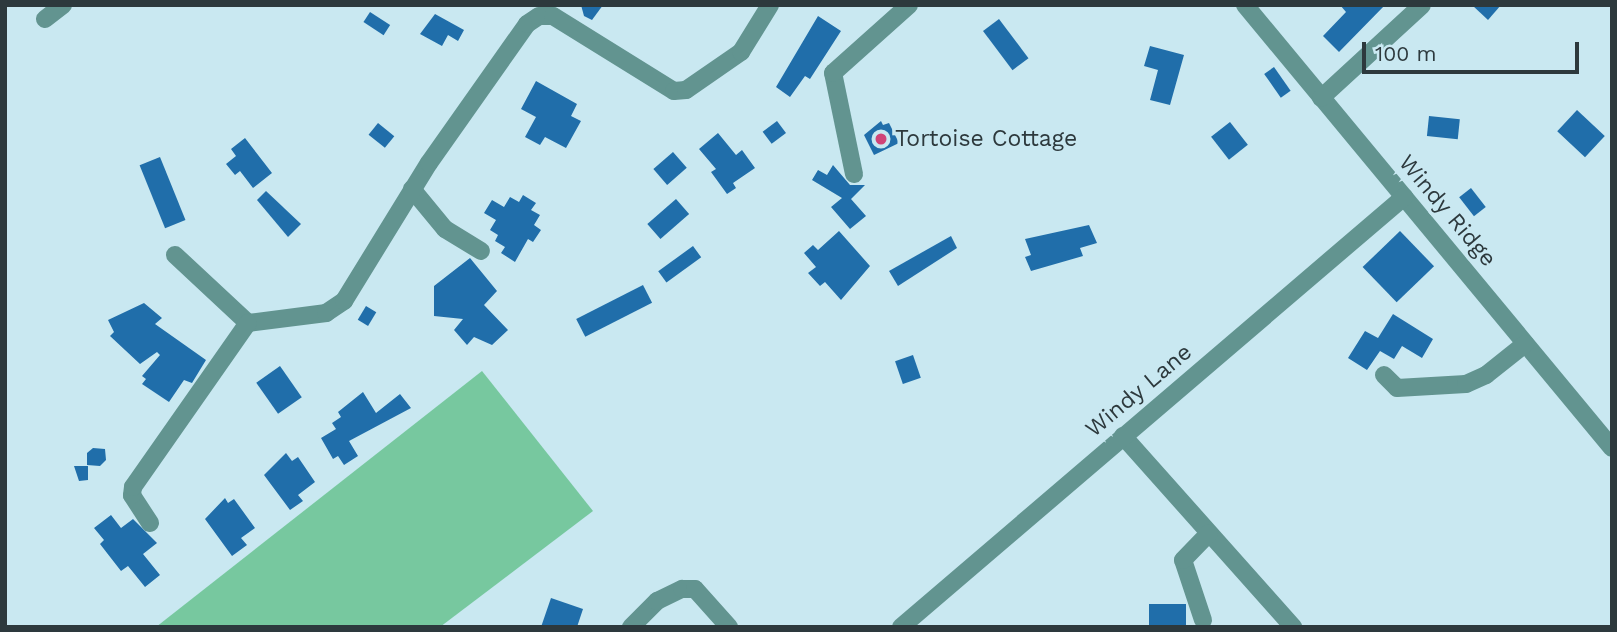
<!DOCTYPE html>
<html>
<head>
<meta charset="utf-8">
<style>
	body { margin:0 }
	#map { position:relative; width:1617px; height:632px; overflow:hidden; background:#c9e8f1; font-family:"Work Sans",sans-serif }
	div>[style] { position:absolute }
	.green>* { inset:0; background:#77c89f }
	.building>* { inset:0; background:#206eaa; transform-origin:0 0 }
	.minor>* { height:18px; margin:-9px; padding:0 9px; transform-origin:9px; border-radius:9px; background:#629490 }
	.dots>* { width:19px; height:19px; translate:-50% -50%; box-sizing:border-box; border:4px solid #c9e8f1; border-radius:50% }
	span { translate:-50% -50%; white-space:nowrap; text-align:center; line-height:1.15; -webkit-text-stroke:7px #c9e8f1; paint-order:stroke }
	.poi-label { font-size:23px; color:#2d393d }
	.left { translate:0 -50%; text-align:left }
	.street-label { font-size:23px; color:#2d393d }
	.frame { position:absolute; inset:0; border:7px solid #2d393d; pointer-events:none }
	.scale { position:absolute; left:1362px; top:42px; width:217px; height:32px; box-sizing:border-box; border:4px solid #2d393d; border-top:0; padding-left:9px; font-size:21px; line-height:24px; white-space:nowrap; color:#2d393d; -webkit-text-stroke:5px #c9e8f1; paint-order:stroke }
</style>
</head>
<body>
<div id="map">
	<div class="green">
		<i style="clip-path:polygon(482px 371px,593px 511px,440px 627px,156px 627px)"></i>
	</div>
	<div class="building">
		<i style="clip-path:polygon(581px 5px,603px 5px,592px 20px,584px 16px)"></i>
		<i style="clip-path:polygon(1340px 5px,1385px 5px,1339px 52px,1323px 36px,1346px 12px)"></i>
		<i style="clip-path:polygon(1472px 5px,1501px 5px,1488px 20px)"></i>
		<i style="left:370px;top:12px;width:24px;height:12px;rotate:33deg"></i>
		<i style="clip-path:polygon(435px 14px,464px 30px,458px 41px,448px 35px,442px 46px,420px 34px)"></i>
		<i style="clip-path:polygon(818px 16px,841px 31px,810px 79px,805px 76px,790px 97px,776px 87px)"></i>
		<i style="left:999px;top:19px;width:49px;height:20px;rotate:53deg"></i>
		<i style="clip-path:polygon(1150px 46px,1184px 55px,1170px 105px,1150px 100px,1158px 70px,1144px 66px)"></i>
		<i style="left:1274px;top:67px;width:29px;height:12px;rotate:55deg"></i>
		<i style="clip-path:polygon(536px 81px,577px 104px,571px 116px,581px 121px,566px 148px,545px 137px,540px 145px,525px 137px,536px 117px,521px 109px)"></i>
		<i style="left:1577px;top:110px;width:38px;height:29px;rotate:43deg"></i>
		<i style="left:1429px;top:116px;width:31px;height:20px;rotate:6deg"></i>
		<i style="left:777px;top:121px;width:15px;height:18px;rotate:53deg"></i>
		<i style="clip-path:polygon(881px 121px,883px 125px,889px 123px,899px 143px,874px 155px,864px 135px)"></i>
		<i style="left:1230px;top:122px;width:29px;height:24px;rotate:52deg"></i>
		<i style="left:378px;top:123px;width:21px;height:15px;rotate:39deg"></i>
		<i style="clip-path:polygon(718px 133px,736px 155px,742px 150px,755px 168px,733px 183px,736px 188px,727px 194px,711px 172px,716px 169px,699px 149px)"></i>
		<i style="clip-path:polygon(245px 138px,272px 173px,253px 188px,240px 171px,235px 175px,226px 164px,236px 156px,231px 149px)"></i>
		<i style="left:673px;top:152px;width:21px;height:26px;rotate:49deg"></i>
		<i style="left:160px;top:157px;width:68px;height:22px;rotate:68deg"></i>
		<i style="clip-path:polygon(833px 165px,850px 185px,865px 185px,851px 199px,866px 216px,850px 229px,831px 207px,842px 198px,812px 180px,818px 170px,827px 175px)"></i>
		<i style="left:1471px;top:188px;width:24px;height:15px;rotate:52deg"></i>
		<i style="clip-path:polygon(266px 191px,301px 224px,288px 237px,257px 200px)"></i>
		<i style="clip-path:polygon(523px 195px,536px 203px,531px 210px,540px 215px,534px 225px,541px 230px,533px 242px,528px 239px,515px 262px,501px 253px,505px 247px,495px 241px,498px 235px,490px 230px,496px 220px,484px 213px,492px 200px,504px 207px,510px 197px,519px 202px)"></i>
		<i style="left:676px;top:199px;width:20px;height:38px;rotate:49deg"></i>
		<i style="clip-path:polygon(1089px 225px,1097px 243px,1080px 248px,1083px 256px,1031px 271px,1025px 257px,1031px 255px,1025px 239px)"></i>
		<i style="clip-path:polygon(839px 231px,870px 266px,841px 300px,825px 282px,820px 286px,808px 273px,816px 267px,804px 253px,813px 245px,818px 250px)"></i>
		<i style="left:1400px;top:231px;width:49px;height:52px;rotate:46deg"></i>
		<i style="clip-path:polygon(951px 236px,957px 248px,898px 286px,889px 271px)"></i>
		<i style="left:693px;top:246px;width:14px;height:43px;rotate:54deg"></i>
		<i style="clip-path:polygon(470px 258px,497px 291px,484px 305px,508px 330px,492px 345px,474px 337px,467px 345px,454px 330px,463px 319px,434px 316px,434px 286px)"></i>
		<i style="left:643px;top:285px;width:20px;height:75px;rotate:63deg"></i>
		<i style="clip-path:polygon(144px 303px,162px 318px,155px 324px,206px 360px,192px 383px,184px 380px,169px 402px,142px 384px,146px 379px,142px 376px,160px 355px,157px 352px,140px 364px,110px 336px,114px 332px,108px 320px)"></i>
		<i style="left:366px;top:306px;width:12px;height:16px;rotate:31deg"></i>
		<i style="clip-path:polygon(1393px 314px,1433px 339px,1422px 358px,1402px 346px,1394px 359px,1380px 351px,1367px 370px,1348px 358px,1365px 331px,1378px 338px)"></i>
		<i style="left:913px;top:355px;width:24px;height:19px;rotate:71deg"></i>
		<i style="left:280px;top:366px;width:38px;height:29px;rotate:55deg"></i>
		<i style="clip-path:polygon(363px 392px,376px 413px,400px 394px,411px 408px,349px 441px,358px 456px,344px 465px,338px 456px,333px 459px,321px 438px,336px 429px,332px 423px,341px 417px,338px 412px)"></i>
		<i style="clip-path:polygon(93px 448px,105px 449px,106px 460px,100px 466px,87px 465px,87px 453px)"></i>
		<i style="clip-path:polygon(286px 453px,292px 461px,298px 457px,315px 482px,298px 495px,303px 501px,290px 510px,264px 475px)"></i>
		<i style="clip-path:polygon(74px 466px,88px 466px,88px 480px,79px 481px)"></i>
		<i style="clip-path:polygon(225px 498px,228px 503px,234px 499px,255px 528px,241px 538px,247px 545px,232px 556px,205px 519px)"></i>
		<i style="clip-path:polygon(111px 515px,121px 528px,133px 519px,157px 543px,143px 554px,160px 575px,145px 587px,128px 566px,121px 571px,100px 544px,104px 540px,94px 528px)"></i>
		<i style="clip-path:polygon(551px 598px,583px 609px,577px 627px,541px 627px)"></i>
		<i style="left:1149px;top:604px;width:37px;height:23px"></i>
	</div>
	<div class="minor">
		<i style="left:1245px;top:5px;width:575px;rotate:50.36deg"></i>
		<i style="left:45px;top:19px;width:23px;rotate:-38deg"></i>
		<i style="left:1321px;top:98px;width:137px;rotate:-42.6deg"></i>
		<i style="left:854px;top:174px;width:103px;rotate:-101.7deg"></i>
		<i style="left:833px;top:73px;width:102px;rotate:-41.8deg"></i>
		<i style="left:412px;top:189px;width:52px;rotate:50.5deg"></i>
		<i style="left:445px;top:229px;width:42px;rotate:31.4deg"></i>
		<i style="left:175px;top:255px;width:100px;rotate:43deg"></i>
		<i style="left:248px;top:323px;width:79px;rotate:-7.3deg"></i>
		<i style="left:326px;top:313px;width:22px;rotate:-34deg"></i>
		<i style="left:344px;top:301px;width:162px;rotate:-58.4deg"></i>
		<i style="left:429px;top:163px;width:170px;rotate:-54.8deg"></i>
		<i style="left:527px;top:24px;width:14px;rotate:-34deg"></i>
		<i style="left:539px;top:16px;width:14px"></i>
		<i style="left:553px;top:16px;width:142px;rotate:31.8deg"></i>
		<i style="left:674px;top:91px;width:12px;rotate:-5deg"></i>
		<i style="left:686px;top:90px;width:67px;rotate:-34.6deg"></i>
		<i style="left:741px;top:52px;width:55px;rotate:-58.3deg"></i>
		<i style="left:1384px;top:375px;width:18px;rotate:45deg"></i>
		<i style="left:1397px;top:388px;width:69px;rotate:-3.3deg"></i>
		<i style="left:1466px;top:384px;width:22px;rotate:-24deg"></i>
		<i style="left:1486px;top:375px;width:50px;rotate:-38.5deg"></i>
		<i style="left:1123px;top:436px;width:256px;rotate:48.3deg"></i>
		<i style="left:150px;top:523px;width:33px;rotate:-123deg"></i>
		<i style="left:132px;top:495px;width:8px;rotate:-83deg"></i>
		<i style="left:133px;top:487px;width:200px;rotate:-55deg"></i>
		<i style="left:1203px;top:620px;width:63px;rotate:-108.4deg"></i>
		<i style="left:1183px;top:560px;width:37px;rotate:-46deg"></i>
		<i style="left:631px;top:627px;width:37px;rotate:-45deg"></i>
		<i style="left:657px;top:601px;width:28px;rotate:-26deg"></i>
		<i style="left:682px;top:589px;width:13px"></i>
		<i style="left:695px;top:589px;width:51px;rotate:48.2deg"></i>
		<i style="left:901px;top:627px;width:662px;rotate:-40.53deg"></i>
	</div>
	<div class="dots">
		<i style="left:881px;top:139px;background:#d04478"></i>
	</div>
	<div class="poi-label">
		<span class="left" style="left:895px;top:139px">Tortoise Cottage</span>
	</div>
	<div class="street-label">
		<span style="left:1447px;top:211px;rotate:50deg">Windy Ridge</span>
		<span style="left:1139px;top:391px;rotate:-40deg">Windy Lane</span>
	</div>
	<div class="frame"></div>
	<div class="scale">100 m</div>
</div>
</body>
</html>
